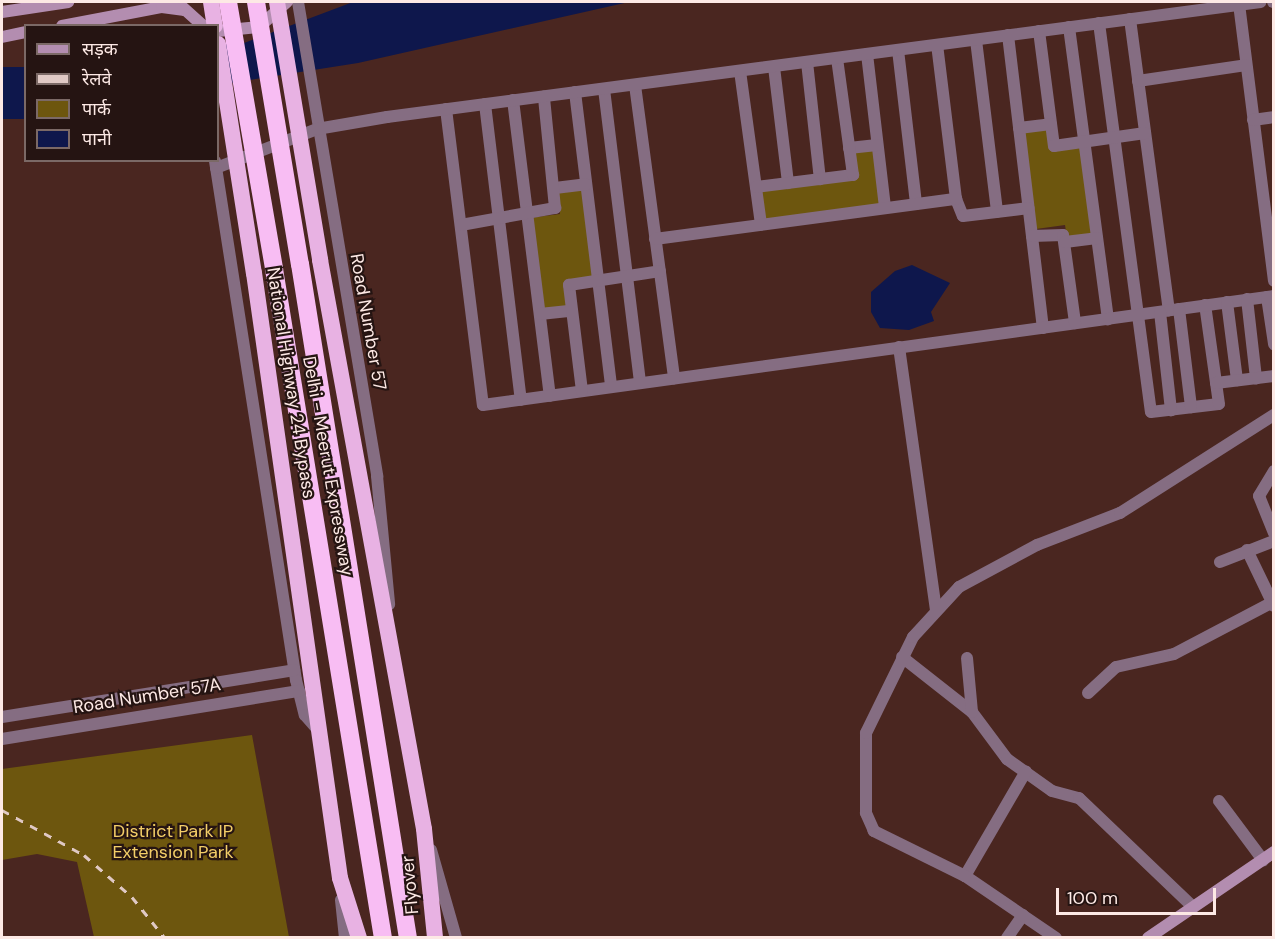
<!DOCTYPE html>
<html>
<head>
<meta charset="utf-8">
<style>
	body { margin:0 }
	#map { position:relative; width:1275px; height:939px; overflow:hidden; background:#4a2620; font-family:"DM Sans","Noto Sans Devanagari",sans-serif }
	div>[style] { position:absolute }
	.green>* { inset:0; background:#6d560e }
	.water>* { inset:0; background:#0e174c; transform-origin:0 0 }
	.minor>* { height:12px; margin:-6px; padding:0 6px; transform-origin:6px; border-radius:6px; background:#856d82 }
	.tertiary>* { height:12px; margin:-6px; padding:0 6px; transform-origin:6px; border-radius:6px; background:#856d82 }
	.secondary>* { height:12px; margin:-6px; padding:0 6px; transform-origin:6px; border-radius:6px; background:#b38db0 }
	.trunk>* { height:16px; margin:-8px; padding:0 8px; transform-origin:8px; border-radius:8px; background:#e8b2e3 }
	.motorway>* { height:18px; margin:-9px; padding:0 9px; transform-origin:9px; border-radius:9px; background:#f8bdf3 }
	.rail>* { height:3px; margin-top:-1.5px; transform-origin:0; background:repeating-linear-gradient(90deg,#e0c9c5 0 8px,transparent 0 16px) }
	.trunk-bridge>* { height:16px; margin:-8px; padding:0 8px; transform-origin:8px; border-radius:8px; background:#e8b2e3 }
	.motorway-bridge>* { height:18px; margin:-9px; padding:0 9px; transform-origin:9px; border-radius:9px; background:#f8bdf3 }
	span { translate:-50% -50%; white-space:nowrap; text-align:center; line-height:1.15; -webkit-text-stroke:4.5px #251412; paint-order:stroke }
	.street-label { font-size:18px; color:#fde9e5 }
	.park-label { font-size:18px; color:#f3ce68 }
	.frame { position:absolute; inset:0; border:3px solid #fde9e5; pointer-events:none }
	.legend { position:absolute; left:24px; top:24px; width:195px; height:138px; box-sizing:border-box; background:#251412; border:2px solid #7b6966; margin:0; padding:8px 10px; list-style:none; font-size:18px; color:#fde9e5 }
	.legend li { display:flex; align-items:center; gap:12px; height:30px }
	.legend b { width:30px; border:2px solid #7b6966 }
	.scale { position:absolute; left:1056px; top:888px; width:160px; height:27px; box-sizing:border-box; border:3px solid #fde9e5; border-top:0; padding-left:8px; font-size:18px; line-height:21px; white-space:nowrap; color:#fde9e5; -webkit-text-stroke:4px #251412; paint-order:stroke }
</style>
</head>
<body>
<div id="map">
	<div class="green">
		<i style="clip-path:polygon(1047px 129px,1050px 149px,1081px 145px,1093px 235px,1067px 238px,1065px 225px,1036px 229px,1023px 132px)"></i>
		<i style="clip-path:polygon(875px 147px,883px 206px,764px 222px,760px 190px,855px 177px,852px 150px)"></i>
		<i style="clip-path:polygon(584px 186px,596px 279px,566px 283px,569px 308px,542px 312px,529px 218px,560px 214px,557px 189px)"></i>
		<i style="clip-path:polygon(252px 735px,289px 937px,94px 937px,77px 862px,37px 854px,2px 860px,2px 769px)"></i>
	</div>
	<div class="water">
		<i style="clip-path:polygon(353px 2px,629px 2px,358px 63px,218px 85px,218px 45px,244px 43px)"></i>
		<i style="left:25px;top:67px;width:52px;height:23px;rotate:90deg"></i>
		<i style="clip-path:polygon(912px 265px,950px 283px,931px 312px,934px 321px,909px 330px,880px 328px,871px 312px,871px 292px,895px 271px)"></i>
	</div>
	<div class="minor">
		<i style="left:1273px;top:2px;width:1px"></i>
		<i style="left:1239px;top:4px;width:279px;rotate:82.8deg"></i>
		<i style="left:1130px;top:19px;width:294px;rotate:82.4deg"></i>
		<i style="left:1099px;top:23px;width:392px;rotate:82.4deg"></i>
		<i style="left:1151px;top:412px;width:68px;rotate:-6.7deg"></i>
		<i style="left:1219px;top:404px;width:100px;rotate:-98deg"></i>
		<i style="left:1069px;top:27px;width:295px;rotate:82.4deg"></i>
		<i style="left:1039px;top:31px;width:116px;rotate:82.6deg"></i>
		<i style="left:1054px;top:146px;width:92px;rotate:-8.1deg"></i>
		<i style="left:1008px;top:35px;width:295px;rotate:83.2deg"></i>
		<i style="left:976px;top:40px;width:173px;rotate:83deg"></i>
		<i style="left:898px;top:50px;width:155px;rotate:83.3deg"></i>
		<i style="left:867px;top:54px;width:155px;rotate:83.3deg"></i>
		<i style="left:807px;top:62px;width:118px;rotate:83.7deg"></i>
		<i style="left:774px;top:67px;width:117px;rotate:83.1deg"></i>
		<i style="left:740px;top:71px;width:155px;rotate:82.2deg"></i>
		<i style="left:1138px;top:81px;width:109px;rotate:-8.4deg"></i>
		<i style="left:635px;top:85px;width:296px;rotate:82.4deg"></i>
		<i style="left:604px;top:89px;width:296px;rotate:83deg"></i>
		<i style="left:575px;top:92px;width:297px;rotate:83deg"></i>
		<i style="left:513px;top:100px;width:298px;rotate:82.9deg"></i>
		<i style="left:485px;top:104px;width:298px;rotate:83.1deg"></i>
		<i style="left:446px;top:109px;width:298px;rotate:82.9deg"></i>
		<i style="left:483px;top:405px;width:798px;rotate:-7.85deg"></i>
		<i style="left:1253px;top:120px;width:21px;rotate:-8deg"></i>
		<i style="left:1019px;top:128px;width:32px;rotate:-7deg"></i>
		<i style="left:849px;top:148px;width:28px;rotate:-6deg"></i>
		<i style="left:756px;top:187px;width:98px;rotate:-7.1deg"></i>
		<i style="left:853px;top:175px;width:118px;rotate:-97.8deg"></i>
		<i style="left:555px;top:188px;width:31px;rotate:-7deg"></i>
		<i style="left:956px;top:199px;width:18px;rotate:68deg"></i>
		<i style="left:963px;top:216px;width:66px;rotate:-6.9deg"></i>
		<i style="left:461px;top:225px;width:96px;rotate:-10.3deg"></i>
		<i style="left:555px;top:208px;width:112px;rotate:-95.7deg"></i>
		<i style="left:1032px;top:236px;width:31px;rotate:-2deg"></i>
		<i style="left:1063px;top:235px;width:89px;rotate:82.2deg"></i>
		<i style="left:655px;top:239px;width:304px;rotate:-7.6deg"></i>
		<i style="left:956px;top:199px;width:155px;rotate:-97deg"></i>
		<i style="left:1065px;top:242px;width:32px;rotate:-7deg"></i>
		<i style="left:1267px;top:297px;width:48px;rotate:81.5deg"></i>
		<i style="left:1247px;top:299px;width:80px;rotate:83.5deg"></i>
		<i style="left:1227px;top:302px;width:79px;rotate:82.7deg"></i>
		<i style="left:1179px;top:309px;width:99px;rotate:83deg"></i>
		<i style="left:1160px;top:312px;width:99px;rotate:83.6deg"></i>
		<i style="left:540px;top:314px;width:31px;rotate:-6deg"></i>
		<i style="left:899px;top:347px;width:265px;rotate:82deg"></i>
		<i style="left:1216px;top:383px;width:58px;rotate:-6.9deg"></i>
		<i style="left:582px;top:391px;width:107px;rotate:-97deg"></i>
		<i style="left:569px;top:285px;width:92px;rotate:-8.7deg"></i>
		<i style="left:1274px;top:471px;width:29px;rotate:121deg"></i>
		<i style="left:1259px;top:496px;width:40px;rotate:68deg"></i>
		<i style="left:1247px;top:550px;width:62px;rotate:64.3deg"></i>
		<i style="left:1220px;top:562px;width:58px;rotate:-21.3deg"></i>
		<i style="left:902px;top:657px;width:89px;rotate:38.2deg"></i>
		<i style="left:972px;top:712px;width:59px;rotate:53.3deg"></i>
		<i style="left:1007px;top:759px;width:55px;rotate:35.4deg"></i>
		<i style="left:1052px;top:791px;width:28px;rotate:15deg"></i>
		<i style="left:1079px;top:798px;width:158px;rotate:43.7deg"></i>
		<i style="left:967px;top:658px;width:54px;rotate:84.7deg"></i>
		<i style="left:1088px;top:693px;width:38px;rotate:-43deg"></i>
		<i style="left:1116px;top:667px;width:59px;rotate:-12.6deg"></i>
		<i style="left:1174px;top:654px;width:110px;rotate:-27.7deg"></i>
		<i style="left:1219px;top:801px;width:74px;rotate:53.3deg"></i>
		<i style="left:965px;top:876px;width:121px;rotate:-59.8deg"></i>
		<i style="left:1007px;top:938px;width:28px;rotate:-55deg"></i>
		<i style="left:1056px;top:938px;width:110px;rotate:-145.7deg"></i>
		<i style="left:965px;top:876px;width:102px;rotate:-153.7deg"></i>
		<i style="left:874px;top:831px;width:20px;rotate:-114deg"></i>
		<i style="left:866px;top:813px;width:80px;rotate:-90deg"></i>
		<i style="left:866px;top:733px;width:107px;rotate:-63.9deg"></i>
		<i style="left:913px;top:637px;width:68px;rotate:-47.4deg"></i>
		<i style="left:959px;top:587px;width:89px;rotate:-28.3deg"></i>
		<i style="left:1037px;top:545px;width:89px;rotate:-21.1deg"></i>
		<i style="left:1120px;top:513px;width:183px;rotate:-32.5deg"></i>
	</div>
	<div class="tertiary">
		<i style="left:298px;top:2px;width:481px;rotate:80.5deg"></i>
		<i style="left:377px;top:476px;width:129px;rotate:84.6deg"></i>
		<i style="left:215px;top:161px;width:525px;rotate:81.13deg"></i>
		<i style="left:296px;top:680px;width:36px;rotate:76deg"></i>
		<i style="left:305px;top:715px;width:20px;rotate:49deg"></i>
		<i style="left:216px;top:168px;width:108px;rotate:-21.1deg"></i>
		<i style="left:317px;top:129px;width:71px;rotate:-9.7deg"></i>
		<i style="left:387px;top:117px;width:881px;rotate:-7.5deg"></i>
		<i style="left:2px;top:717px;width:296px;rotate:-9.1deg"></i>
		<i style="left:2px;top:739px;width:301px;rotate:-9.2deg"></i>
		<i style="left:431px;top:850px;width:91px;rotate:74.1deg"></i>
		<i style="left:341px;top:900px;width:38px;rotate:84deg"></i>
	</div>
	<div class="secondary">
		<i style="left:180px;top:5px;width:31px;rotate:42deg"></i>
		<i style="left:2px;top:12px;width:67px;rotate:-8.6deg"></i>
		<i style="left:62px;top:26px;width:102px;rotate:-10.8deg"></i>
		<i style="left:162px;top:7px;width:21px;rotate:8deg"></i>
		<i style="left:218px;top:31px;width:41px;rotate:-5.6deg"></i>
		<i style="left:259px;top:27px;width:38px;rotate:-42deg"></i>
		<i style="left:2px;top:37px;width:25px;rotate:-12deg"></i>
		<i style="left:1148px;top:938px;width:153px;rotate:-34.3deg"></i>
	</div>
	<div class="trunk">
		<i style="left:211px;top:2px;width:24px;rotate:81deg"></i>
		<i style="left:320px;top:260px;width:578px;rotate:79.64deg"></i>
		<i style="left:424px;top:829px;width:110px;rotate:84.2deg"></i>
		<i style="left:254px;top:273px;width:611px;rotate:81.91deg"></i>
		<i style="left:340px;top:878px;width:63px;rotate:72.4deg"></i>
	</div>
	<div class="motorway">
		<i style="left:300px;top:264px;width:683px;rotate:80.9deg"></i>
		<i style="left:274px;top:269px;width:678px;rotate:80.75deg"></i>
	</div>
	<div class="rail">
		<i style="left:2px;top:810px;width:94px;rotate:28.8deg"></i>
		<i style="left:84px;top:855px;width:64px;rotate:41.2deg"></i>
		<i style="left:132px;top:897px;width:53px;rotate:51.2deg"></i>
	</div>
	<div class="trunk-bridge">
		<i style="left:277px;top:2px;width:262px;rotate:80.5deg"></i>
		<i style="left:218px;top:44px;width:232px;rotate:81.1deg"></i>
	</div>
	<div class="motorway-bridge">
		<i style="left:228px;top:2px;width:271px;rotate:80.2deg"></i>
		<i style="left:256px;top:2px;width:266px;rotate:80.5deg"></i>
	</div>
	<div class="street-label">
		<span style="left:368px;top:322px;rotate:80deg">Road Number 57</span>
		<span style="left:291px;top:383px;rotate:81deg">National Highway 24 Bypass</span>
		<span style="left:328px;top:466px;rotate:80deg">Delhi - Meerut Expressway</span>
		<span style="left:147px;top:696px;rotate:-9deg">Road Number 57A</span>
		<span style="left:410px;top:885px;rotate:-95deg">Flyover</span>
	</div>
	<div class="park-label">
		<span style="left:173px;top:842px">District Park IP<br>Extension Park</span>
	</div>
	<div class="frame"></div>
	<ul class="legend">
	<li><b style="height:8px;background:#b38db0"></b>सड़क</li>
	<li><b style="height:8px;background:#e0c9c5"></b>रेलवे</li>
	<li><b style="height:16px;background:#6d560e"></b>पार्क</li>
	<li><b style="height:16px;background:#0e174c"></b>पानी</li>
	</ul>
	<div class="scale">100 m</div>
</div>
</body>
</html>
